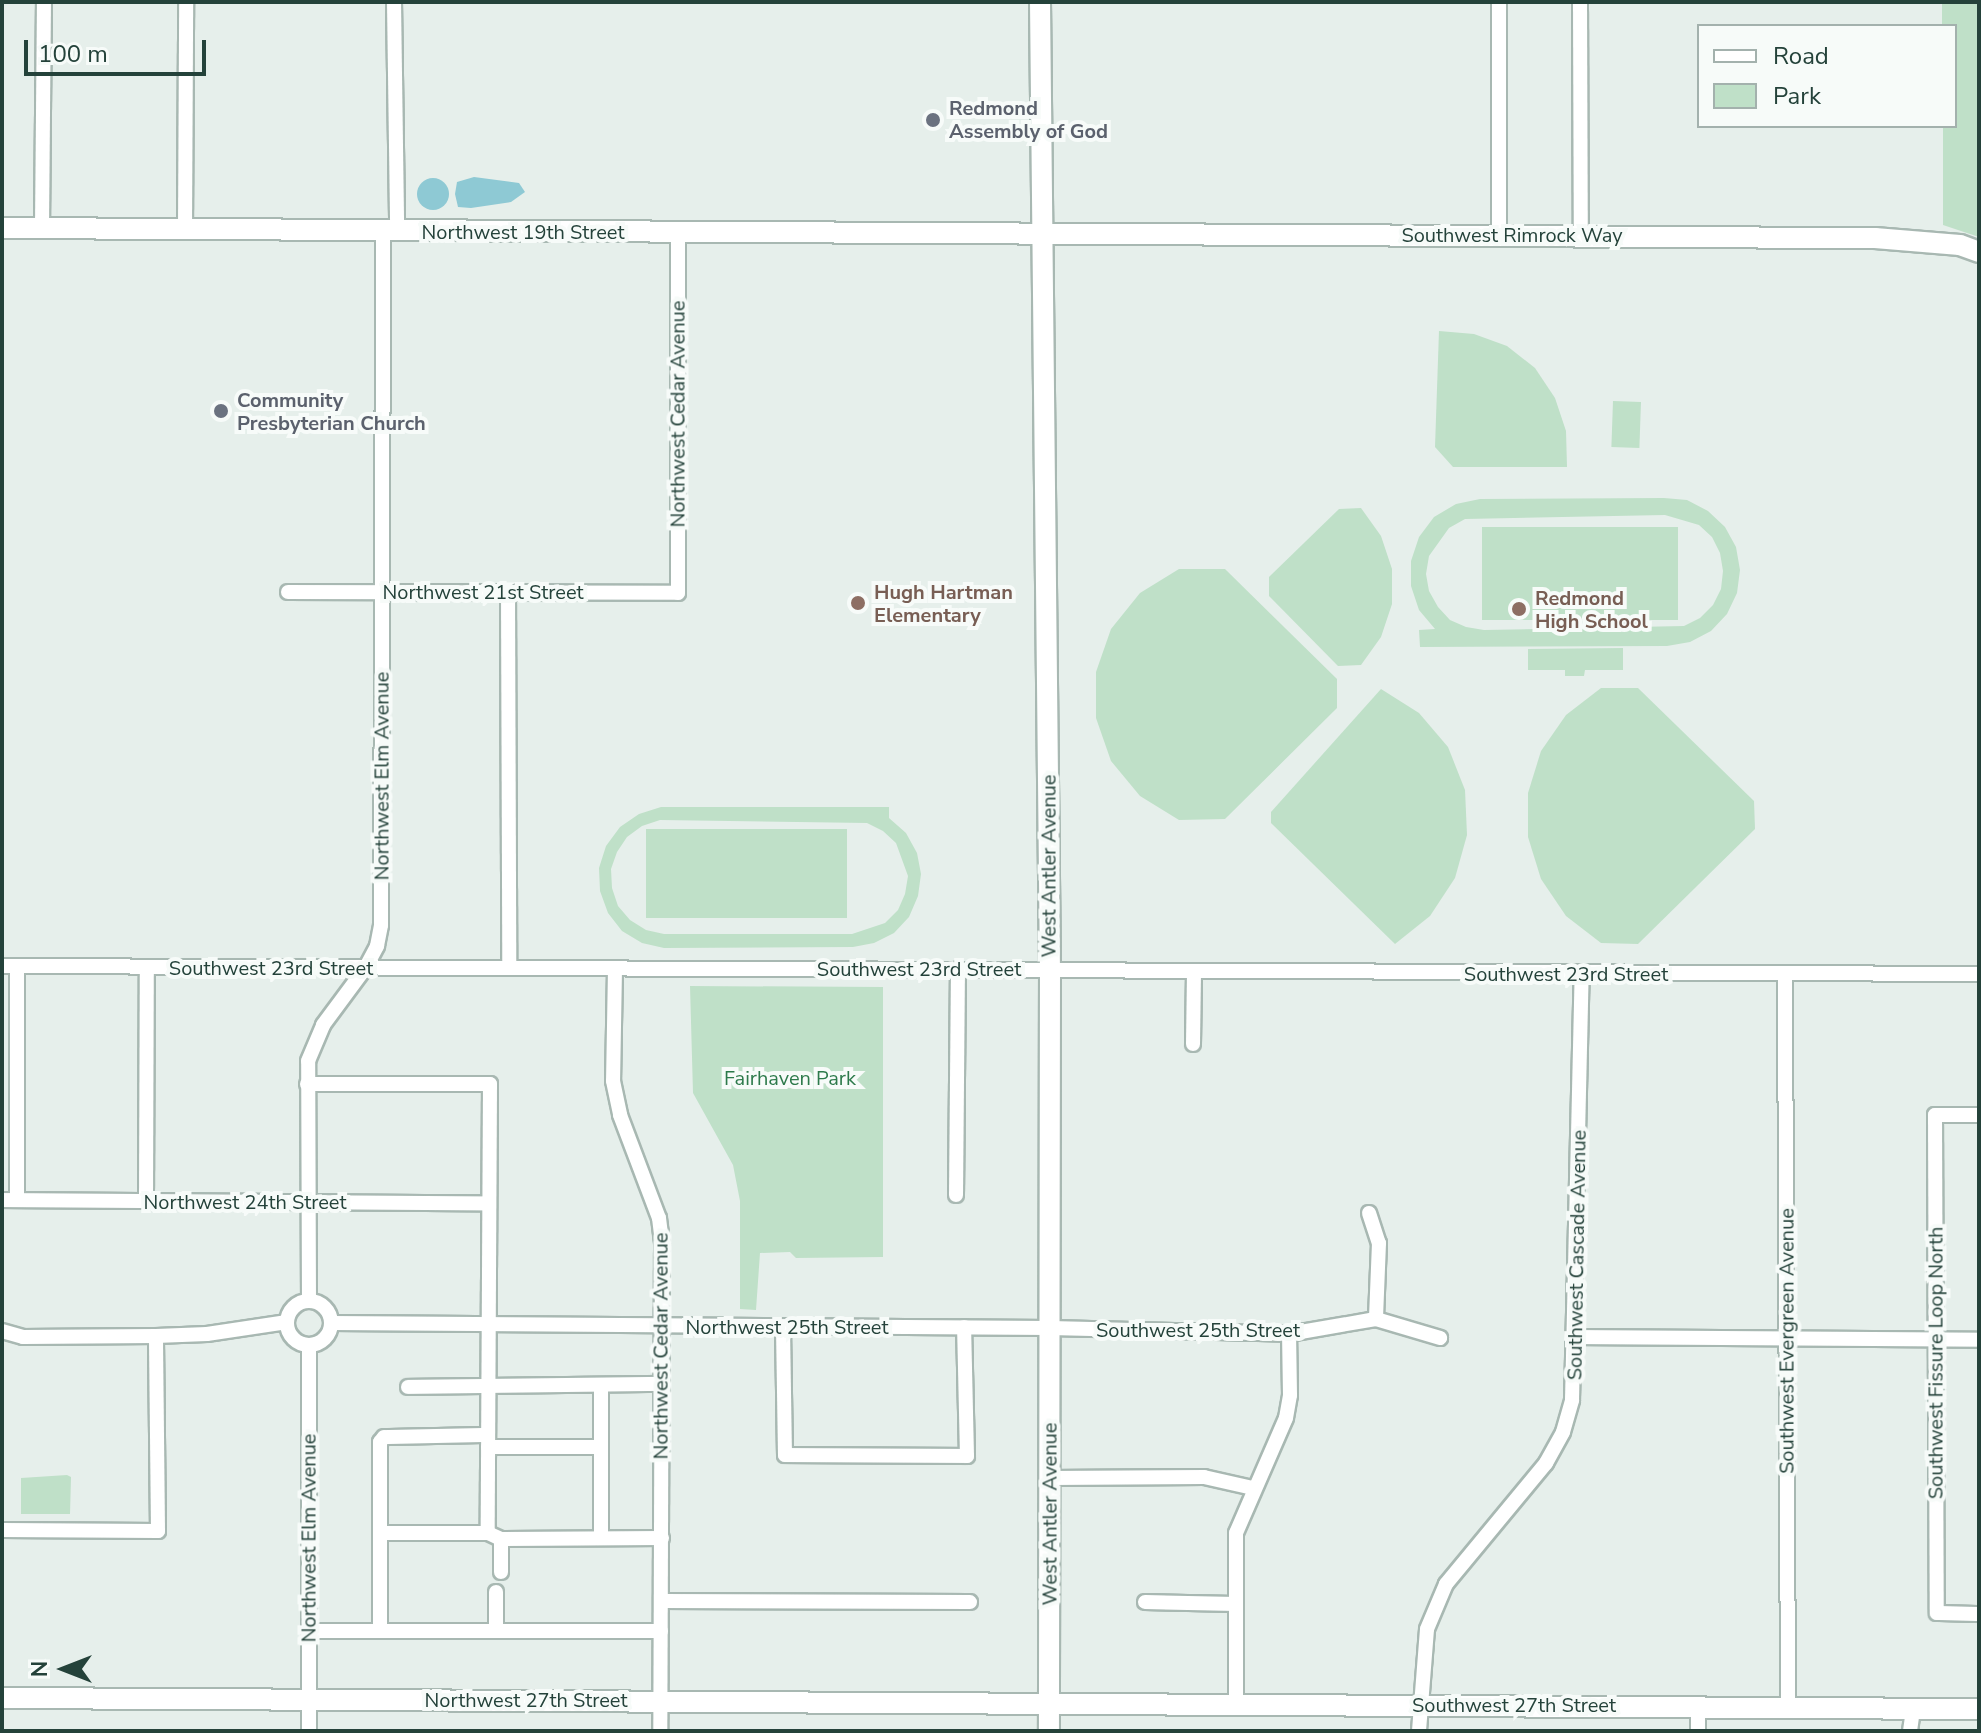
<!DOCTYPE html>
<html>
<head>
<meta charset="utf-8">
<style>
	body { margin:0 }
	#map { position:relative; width:1981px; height:1733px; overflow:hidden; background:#e6efeb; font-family:"Nunito Sans",sans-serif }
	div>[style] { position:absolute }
	.green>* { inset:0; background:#bfe0c8; transform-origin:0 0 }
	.water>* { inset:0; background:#8ec9d4 }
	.round { border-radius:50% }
	.roads { filter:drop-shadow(2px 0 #a8b8b2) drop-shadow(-2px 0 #a8b8b2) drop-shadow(0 2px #a8b8b2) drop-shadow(0 -2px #a8b8b2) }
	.street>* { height:14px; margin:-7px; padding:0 7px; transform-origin:7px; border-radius:7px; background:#fff }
	.street>.ring { margin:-7px; padding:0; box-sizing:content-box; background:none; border:14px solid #fff; border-radius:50% }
	.secondary>* { height:20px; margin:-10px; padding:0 10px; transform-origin:10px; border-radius:10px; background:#fff }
	.dots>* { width:22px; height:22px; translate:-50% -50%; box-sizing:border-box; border:4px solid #f7fbf9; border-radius:50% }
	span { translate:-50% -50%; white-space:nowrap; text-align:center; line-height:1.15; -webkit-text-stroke:8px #f7fbf9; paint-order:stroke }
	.worship-label { font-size:20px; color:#5b616d; font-weight:700 }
	.left { translate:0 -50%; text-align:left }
	.street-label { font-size:20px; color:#24423a }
	.education-label { font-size:20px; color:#785e54; font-weight:700 }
	.park-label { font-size:20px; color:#2d7a4b }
	.frame { position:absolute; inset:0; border:4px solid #24423a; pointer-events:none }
	.legend { position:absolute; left:1697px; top:24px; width:260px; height:104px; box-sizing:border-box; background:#f7fbf9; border:2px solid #a3b1ad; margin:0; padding:10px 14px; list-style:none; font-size:24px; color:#24423a }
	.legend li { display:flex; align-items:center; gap:16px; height:40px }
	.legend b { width:40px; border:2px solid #a3b1ad }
	.north { position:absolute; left:24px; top:1629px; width:80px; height:80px; -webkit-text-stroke:6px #f7fbf9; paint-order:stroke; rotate:270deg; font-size:22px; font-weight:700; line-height:32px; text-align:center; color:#24423a }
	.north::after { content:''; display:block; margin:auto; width:28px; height:36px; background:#24423a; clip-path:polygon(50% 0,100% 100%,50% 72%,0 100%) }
	.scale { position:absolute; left:24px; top:40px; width:182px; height:36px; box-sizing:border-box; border:4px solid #24423a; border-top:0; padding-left:10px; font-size:24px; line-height:28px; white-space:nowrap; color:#24423a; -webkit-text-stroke:6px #f7fbf9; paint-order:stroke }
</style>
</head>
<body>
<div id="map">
	<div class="green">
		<i style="clip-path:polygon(1942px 2px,1979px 2px,1979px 237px,1943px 225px,1943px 126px,1955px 126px,1955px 26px,1942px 26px)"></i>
		<i style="clip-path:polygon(1439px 331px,1474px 334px,1507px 346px,1535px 368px,1555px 398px,1566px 431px,1567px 467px,1453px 467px,1435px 447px)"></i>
		<i style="left:1613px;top:401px;width:28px;height:46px;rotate:2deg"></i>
		<i style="clip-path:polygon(evenodd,1664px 498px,1687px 500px,1708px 511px,1725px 527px,1736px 547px,1740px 570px,1737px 593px,1727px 614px,1711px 631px,1690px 642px,1667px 646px,1420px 647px,1419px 630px,1435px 629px,1419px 610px,1411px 586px,1411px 561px,1419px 537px,1434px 517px,1456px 504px,1480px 499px,1664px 498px,1665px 515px,1699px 525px,1712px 537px,1720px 553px,1723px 571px,1721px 589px,1713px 605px,1700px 618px,1684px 626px,1484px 630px,1466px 627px,1450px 620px,1438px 607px,1429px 591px,1426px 574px,1429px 556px,1449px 528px,1465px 519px,1665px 515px)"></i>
		<i style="clip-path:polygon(1361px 508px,1381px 536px,1392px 569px,1392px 604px,1381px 637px,1361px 665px,1338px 666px,1269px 596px,1269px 577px,1339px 509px)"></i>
		<i style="left:1678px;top:527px;width:93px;height:196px;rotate:90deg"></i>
		<i style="clip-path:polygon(1179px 569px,1225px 569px,1337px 679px,1337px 708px,1225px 819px,1179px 820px,1140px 796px,1111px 761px,1096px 718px,1096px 672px,1111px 629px,1140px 593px)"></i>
		<i style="clip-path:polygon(1623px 648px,1623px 670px,1585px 670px,1584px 676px,1565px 676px,1565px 670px,1528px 670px,1528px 649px)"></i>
		<i style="clip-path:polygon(1601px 688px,1638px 688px,1754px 801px,1755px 829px,1638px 944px,1601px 943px,1566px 916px,1541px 879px,1528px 837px,1528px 793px,1541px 751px,1566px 715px)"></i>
		<i style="clip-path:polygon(1381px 689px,1419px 713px,1448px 747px,1465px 790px,1467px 835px,1455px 878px,1430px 916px,1395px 944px,1271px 823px,1271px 812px)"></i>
		<i style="clip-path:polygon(evenodd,661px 807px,889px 807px,889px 818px,906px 833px,917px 853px,921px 874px,918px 896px,909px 917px,894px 933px,874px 943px,853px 947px,664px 948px,642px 943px,622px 931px,608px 913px,600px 891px,599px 868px,606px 846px,620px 827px,639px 814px,661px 807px,660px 820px,867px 823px,883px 831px,896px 843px,908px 876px,905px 894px,898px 910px,885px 923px,852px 934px,664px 934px,646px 930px,630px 920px,618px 906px,612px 888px,611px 869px,617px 852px,627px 837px,642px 826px,660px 820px)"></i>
		<i style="left:646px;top:829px;width:201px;height:89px"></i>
		<i style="clip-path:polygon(690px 986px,883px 987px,883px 1257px,796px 1258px,790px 1252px,760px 1253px,756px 1310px,740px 1309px,740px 1201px,733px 1165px,693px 1093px)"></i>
		<i style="clip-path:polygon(67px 1475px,71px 1477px,70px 1514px,21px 1514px,21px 1478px)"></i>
	</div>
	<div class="water">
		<i style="clip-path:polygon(474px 177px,519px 183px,525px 192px,511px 202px,471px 208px,458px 207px,455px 194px,457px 182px)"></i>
		<i class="round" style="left:417px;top:178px;width:32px;height:32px"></i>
	</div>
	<div class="roads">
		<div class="street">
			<i style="left:394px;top:2px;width:229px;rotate:89.2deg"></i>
			<i style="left:1499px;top:2px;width:233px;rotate:90deg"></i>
			<i style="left:1580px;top:2px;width:233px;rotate:89.8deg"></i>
			<i style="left:185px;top:227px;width:225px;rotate:-89.7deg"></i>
			<i style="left:42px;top:228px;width:226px;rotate:-89.5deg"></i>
			<i style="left:288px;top:592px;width:390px;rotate:0.1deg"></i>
			<i style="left:678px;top:593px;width:359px;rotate:-90deg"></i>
			<i style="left:508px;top:593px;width:375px;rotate:89.8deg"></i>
			<i style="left:2px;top:966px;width:1977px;rotate:0.23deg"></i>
			<i style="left:615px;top:969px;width:112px;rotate:91deg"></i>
			<i style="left:613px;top:1081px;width:35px;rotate:78deg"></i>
			<i style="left:620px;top:1115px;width:110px;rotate:69.3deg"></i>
			<i style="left:659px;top:1218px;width:26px;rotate:83deg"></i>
			<i style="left:662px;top:1244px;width:487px;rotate:90.2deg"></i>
			<i style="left:1785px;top:975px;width:732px;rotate:89.77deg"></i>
			<i style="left:1193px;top:1044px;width:73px;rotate:-89.2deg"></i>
			<i style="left:307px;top:1084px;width:183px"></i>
			<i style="left:490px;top:1084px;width:449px;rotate:90.3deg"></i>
			<i style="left:1979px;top:1115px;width:44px;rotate:180deg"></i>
			<i style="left:1935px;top:1115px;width:498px;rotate:89.8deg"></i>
			<i style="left:1937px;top:1613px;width:42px;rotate:1.4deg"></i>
			<i style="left:956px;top:1195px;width:226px;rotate:-89.5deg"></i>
			<i style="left:2px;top:1200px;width:487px;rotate:0.4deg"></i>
			<i style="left:17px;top:1200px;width:234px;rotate:-90deg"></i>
			<i style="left:146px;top:1201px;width:233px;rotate:-89.8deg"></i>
			<i style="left:1369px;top:1213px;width:32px;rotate:72deg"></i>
			<i style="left:1379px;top:1243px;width:76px;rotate:92.3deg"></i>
			<i class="ring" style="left:287px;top:1301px;width:30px;height:30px"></i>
			<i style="left:309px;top:1301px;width:240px;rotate:-90.2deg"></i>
			<i style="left:308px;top:1061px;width:39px;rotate:-67deg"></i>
			<i style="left:323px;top:1025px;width:72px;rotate:-53.4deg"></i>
			<i style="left:366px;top:967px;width:24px;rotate:-62deg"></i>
			<i style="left:377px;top:946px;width:21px;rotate:-79deg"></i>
			<i style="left:381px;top:925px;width:694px;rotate:-89.83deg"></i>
			<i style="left:332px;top:1323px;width:718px;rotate:0.4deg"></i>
			<i style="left:1050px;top:1328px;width:239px;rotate:1.4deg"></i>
			<i style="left:1289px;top:1334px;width:88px;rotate:-9.8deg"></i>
			<i style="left:1376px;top:1319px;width:67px;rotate:16.5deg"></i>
			<i style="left:783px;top:1328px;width:127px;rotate:89.1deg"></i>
			<i style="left:785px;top:1455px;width:182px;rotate:0.3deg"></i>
			<i style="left:967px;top:1456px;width:129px;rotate:-91.3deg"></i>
			<i style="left:2px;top:1331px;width:22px;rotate:16deg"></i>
			<i style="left:23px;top:1337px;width:133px;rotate:-0.4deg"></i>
			<i style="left:156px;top:1336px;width:51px;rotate:-2.2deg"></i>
			<i style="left:207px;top:1334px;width:81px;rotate:-8.5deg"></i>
			<i style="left:1577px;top:1337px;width:402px;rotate:0.4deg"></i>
			<i style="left:309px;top:1346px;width:385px;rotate:90deg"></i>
			<i style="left:601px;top:1385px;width:153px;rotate:90deg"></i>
			<i style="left:408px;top:1387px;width:254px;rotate:-0.7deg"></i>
			<i style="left:488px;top:1447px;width:113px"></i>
			<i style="left:1050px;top:1478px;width:154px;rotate:-0.4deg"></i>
			<i style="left:1204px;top:1477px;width:50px;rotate:12.7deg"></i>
			<i style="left:2px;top:1530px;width:156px;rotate:0.4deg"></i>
			<i style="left:158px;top:1531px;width:195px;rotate:-90.6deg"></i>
			<i style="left:380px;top:1533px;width:108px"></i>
			<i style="left:488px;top:1533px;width:14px;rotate:25deg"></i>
			<i style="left:501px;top:1539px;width:161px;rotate:-0.4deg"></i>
			<i style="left:501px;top:1539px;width:33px;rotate:90deg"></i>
			<i style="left:662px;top:1601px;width:308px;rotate:0.2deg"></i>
			<i style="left:1145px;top:1602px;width:91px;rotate:1.3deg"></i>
			<i style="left:309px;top:1631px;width:352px"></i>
			<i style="left:380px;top:1631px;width:189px;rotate:-90deg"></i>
			<i style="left:380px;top:1442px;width:6px;rotate:-51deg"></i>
			<i style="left:384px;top:1437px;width:104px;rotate:-1.1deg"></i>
			<i style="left:496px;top:1631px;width:39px;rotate:-90deg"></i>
			<i style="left:1236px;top:1704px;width:171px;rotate:-90deg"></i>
			<i style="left:1236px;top:1533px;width:125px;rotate:-66.5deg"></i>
			<i style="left:1286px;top:1418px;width:23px;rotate:-80deg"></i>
			<i style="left:1290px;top:1395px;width:61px;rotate:-90.9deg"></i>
			<i style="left:1419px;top:1731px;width:102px;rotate:-85.5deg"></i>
			<i style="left:1427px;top:1629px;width:49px;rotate:-67.1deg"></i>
			<i style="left:1446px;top:1584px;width:157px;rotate:-50.4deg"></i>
			<i style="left:1546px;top:1463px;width:35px;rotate:-61deg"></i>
			<i style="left:1563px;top:1432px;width:33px;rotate:-74deg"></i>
			<i style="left:1572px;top:1400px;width:426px;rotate:-88.7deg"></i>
			<i style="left:1698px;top:1731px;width:25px;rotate:-90deg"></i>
			<i style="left:1910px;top:1731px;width:22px;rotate:-82deg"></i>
		</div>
		<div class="secondary">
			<i style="left:1040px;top:2px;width:967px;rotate:89.41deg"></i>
			<i style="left:1050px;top:969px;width:762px;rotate:90.08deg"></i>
			<i style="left:2px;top:228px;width:1873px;rotate:0.31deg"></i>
			<i style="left:1875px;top:238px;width:85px;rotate:4.7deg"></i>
			<i style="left:1960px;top:245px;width:20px;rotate:20deg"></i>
			<i style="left:2px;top:1698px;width:1977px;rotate:0.32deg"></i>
		</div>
	</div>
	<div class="dots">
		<i style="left:933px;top:120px;background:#6b7280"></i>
		<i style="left:221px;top:411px;background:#6b7280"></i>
		<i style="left:858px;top:603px;background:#8d6e63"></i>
		<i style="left:1519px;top:609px;background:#8d6e63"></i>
	</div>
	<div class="worship-label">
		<span class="left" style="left:949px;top:120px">Redmond<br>Assembly of God</span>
		<span class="left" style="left:237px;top:412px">Community<br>Presbyterian Church</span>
	</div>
	<div class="street-label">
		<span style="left:523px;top:232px">Northwest 19th Street</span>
		<span style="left:1512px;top:235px">Southwest Rimrock Way</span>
		<span style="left:678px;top:414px;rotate:-90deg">Northwest Cedar Avenue</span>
		<span style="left:483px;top:592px">Northwest 21st Street</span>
		<span style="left:382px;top:776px;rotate:-90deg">Northwest Elm Avenue</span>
		<span style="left:1049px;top:866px;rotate:-90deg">West Antler Avenue</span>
		<span style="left:271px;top:968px">Southwest 23rd Street</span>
		<span style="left:919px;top:969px">Southwest 23rd Street</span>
		<span style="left:1566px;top:974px">Southwest 23rd Street</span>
		<span style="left:245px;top:1202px">Northwest 24th Street</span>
		<span style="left:1577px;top:1255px;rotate:-89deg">Southwest Cascade Avenue</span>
		<span style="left:787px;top:1327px">Northwest 25th Street</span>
		<span style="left:1198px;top:1330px">Southwest 25th Street</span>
		<span style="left:1787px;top:1341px;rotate:-90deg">Southwest Evergreen Avenue</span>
		<span style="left:661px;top:1346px;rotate:-90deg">Northwest Cedar Avenue</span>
		<span style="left:1936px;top:1363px;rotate:-90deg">Southwest Fissure Loop North</span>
		<span style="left:1050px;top:1514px;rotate:-90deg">West Antler Avenue</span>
		<span style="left:309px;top:1538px;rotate:-90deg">Northwest Elm Avenue</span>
		<span style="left:526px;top:1700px">Northwest 27th Street</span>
		<span style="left:1514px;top:1705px">Southwest 27th Street</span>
	</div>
	<div class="education-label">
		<span class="left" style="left:874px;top:604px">Hugh Hartman<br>Elementary</span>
		<span class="left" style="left:1535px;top:610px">Redmond<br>High School</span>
	</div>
	<div class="park-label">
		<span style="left:790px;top:1078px">Fairhaven Park</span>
	</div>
	<div class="frame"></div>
	<ul class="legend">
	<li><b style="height:10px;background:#fff"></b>Road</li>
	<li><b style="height:22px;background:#bfe0c8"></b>Park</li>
	</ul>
	<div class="north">N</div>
	<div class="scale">100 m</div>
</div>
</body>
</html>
